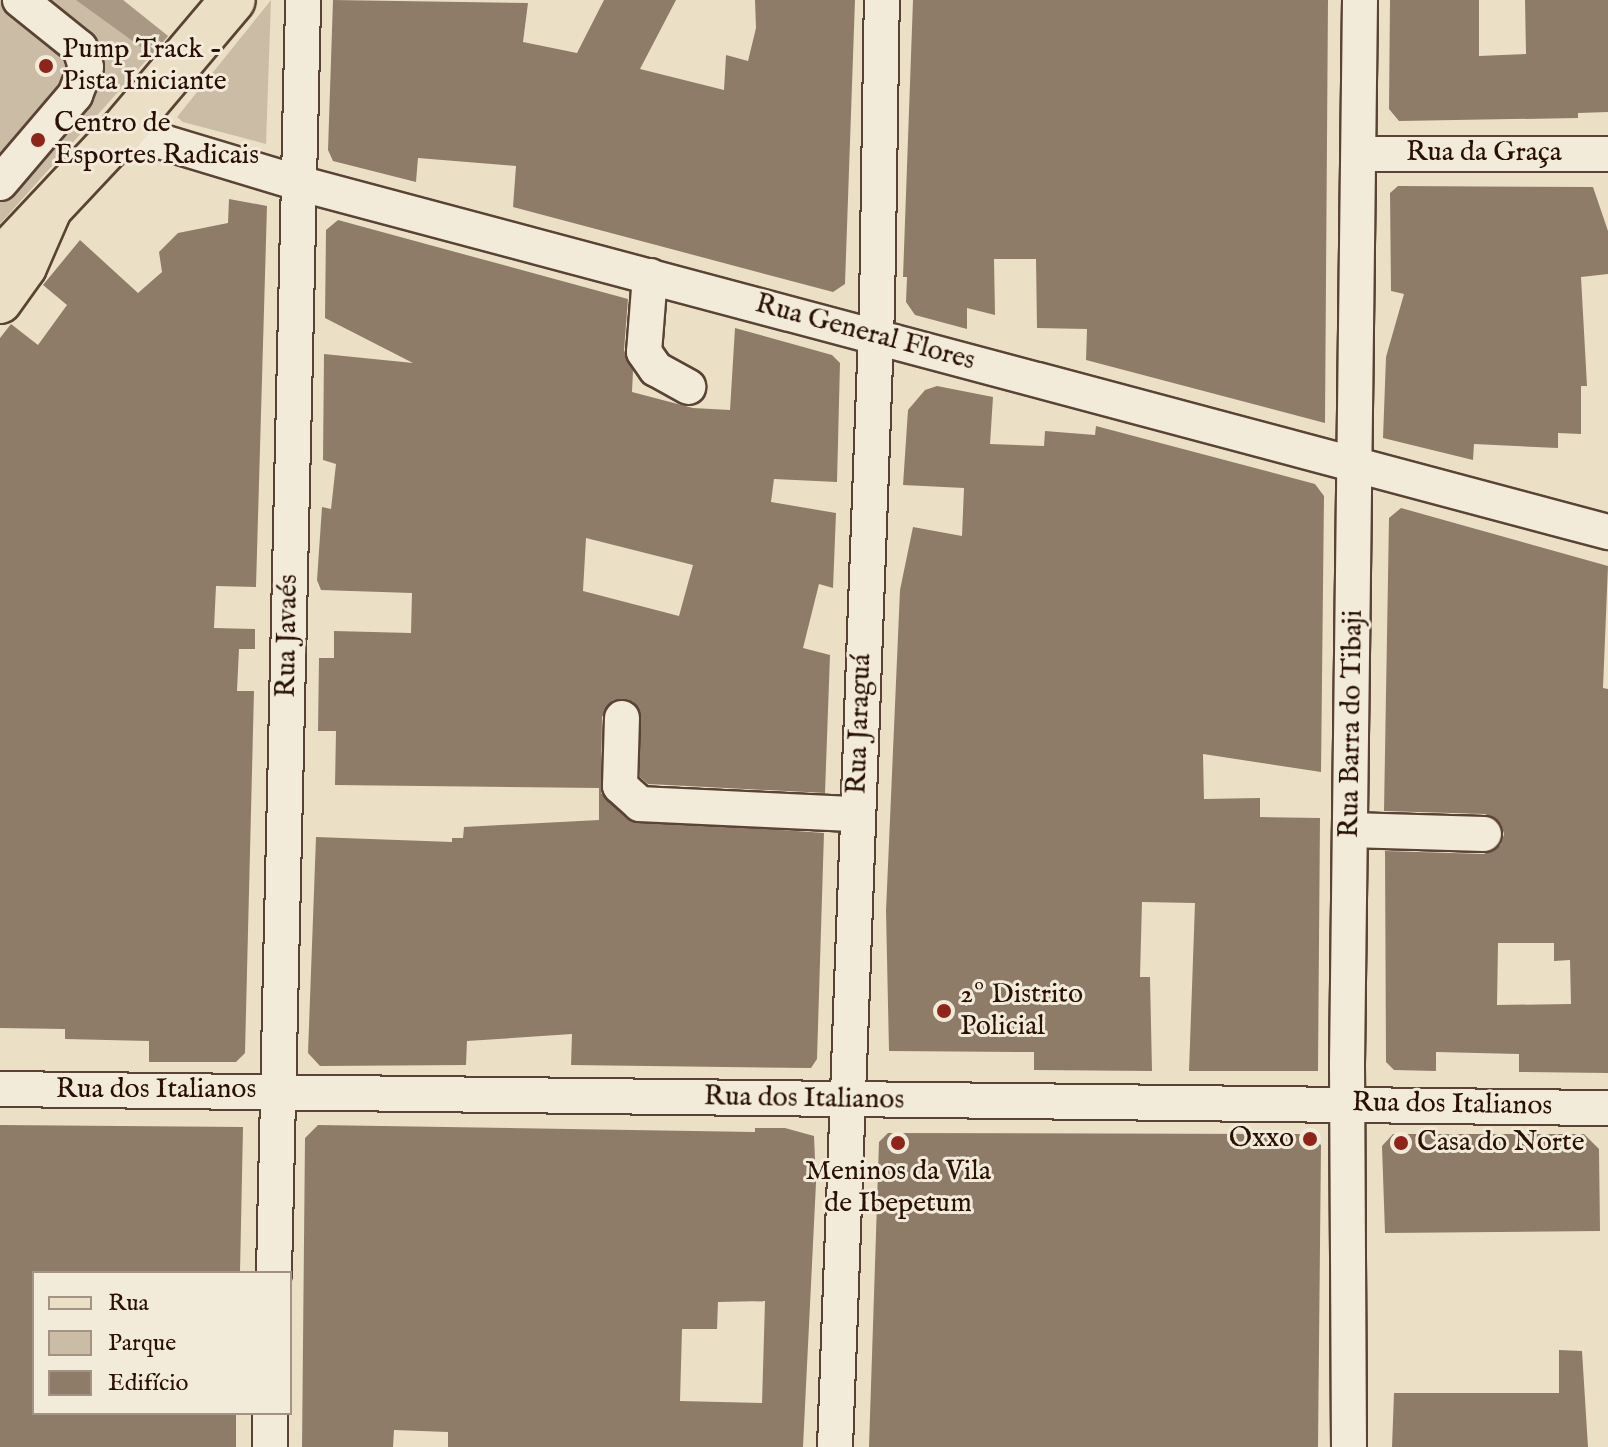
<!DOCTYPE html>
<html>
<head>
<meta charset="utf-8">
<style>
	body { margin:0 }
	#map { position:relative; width:1608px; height:1447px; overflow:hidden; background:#ebe0c6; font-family:"IM FELL English",serif }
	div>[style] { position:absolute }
	.green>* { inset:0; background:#cabca5 }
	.water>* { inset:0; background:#a99984 }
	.building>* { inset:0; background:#8e7c69 }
	.roads { filter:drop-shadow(2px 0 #5a4334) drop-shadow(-2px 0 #5a4334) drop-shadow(0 2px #5a4334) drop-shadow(0 -2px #5a4334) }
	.minor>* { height:34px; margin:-17px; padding:0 17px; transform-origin:17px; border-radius:17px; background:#f2ebda }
	.major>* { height:42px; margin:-21px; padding:0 21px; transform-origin:21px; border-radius:21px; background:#ebe0c6 }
	.highway>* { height:44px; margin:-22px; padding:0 22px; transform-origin:22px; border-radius:22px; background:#ebe0c6 }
	.dots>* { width:22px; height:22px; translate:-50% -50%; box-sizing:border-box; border:4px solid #f2ebda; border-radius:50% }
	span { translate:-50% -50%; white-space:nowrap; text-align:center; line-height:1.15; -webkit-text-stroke:6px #f2ebda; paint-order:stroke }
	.poi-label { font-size:28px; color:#290f04 }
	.left { translate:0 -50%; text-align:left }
	.right { translate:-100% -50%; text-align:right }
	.street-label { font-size:28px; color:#290f04 }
	.legend { position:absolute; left:32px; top:1271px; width:260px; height:144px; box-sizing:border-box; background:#f2ebda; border:2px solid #a29384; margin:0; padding:10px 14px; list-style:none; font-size:24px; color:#290f04 }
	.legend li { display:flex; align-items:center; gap:16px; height:40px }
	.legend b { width:40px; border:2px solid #a29384 }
</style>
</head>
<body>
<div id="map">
	<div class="green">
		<i style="clip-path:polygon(0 0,123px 0,168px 36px,0 224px)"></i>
		<i style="clip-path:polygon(271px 0,266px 144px,183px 122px,177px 117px)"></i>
	</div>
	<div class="water">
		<i style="clip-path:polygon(76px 0,123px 0,168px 36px,152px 55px)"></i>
	</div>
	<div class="building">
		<i style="clip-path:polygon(333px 0,528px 3px,523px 42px,577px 53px,604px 0,676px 0,640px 69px,724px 90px,726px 55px,748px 61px,756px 28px,755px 0,855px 0,845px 284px,833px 292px,513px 207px,516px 166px,418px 158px,416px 182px,333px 161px,328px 150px)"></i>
		<i style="clip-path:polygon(913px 0,1328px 0,1325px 423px,1086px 360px,1087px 329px,1037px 328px,1036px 259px,994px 259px,995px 315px,967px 308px,967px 329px,915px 315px,906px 302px,907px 277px,903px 277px)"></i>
		<i style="clip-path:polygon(1390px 0,1479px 0,1479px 56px,1526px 54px,1525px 0,1608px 0,1608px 112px,1578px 113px,1578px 118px,1399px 121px,1389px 109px)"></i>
		<i style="clip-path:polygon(1398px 186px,1593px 187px,1608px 231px,1608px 274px,1581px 277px,1587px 386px,1581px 386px,1581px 434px,1558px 433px,1558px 448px,1474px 444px,1473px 460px,1383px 438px,1386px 357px,1404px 294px,1391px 291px,1390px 193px)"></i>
		<i style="clip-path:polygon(229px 199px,267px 206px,256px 587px,216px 586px,214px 628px,255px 629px,255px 649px,239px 649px,237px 691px,254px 691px,245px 1053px,236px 1062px,149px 1062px,149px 1041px,65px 1039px,65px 1029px,0 1028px,0 338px,11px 324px,38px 345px,67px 305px,43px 285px,80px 240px,138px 293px,162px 272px,159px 252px,178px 233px,228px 223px)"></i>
		<i style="clip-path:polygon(evenodd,338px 220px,628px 299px,624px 350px,633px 371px,632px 392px,693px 408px,730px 410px,735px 328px,832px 355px,840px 363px,837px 482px,774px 479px,771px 502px,836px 513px,833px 588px,819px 584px,803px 648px,830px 655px,825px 793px,648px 784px,640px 777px,639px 708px,632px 701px,613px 700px,602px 717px,601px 793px,627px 819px,824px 833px,817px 1059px,811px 1068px,571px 1065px,572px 1034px,467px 1041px,466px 1065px,320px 1066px,308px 1053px,316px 837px,452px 842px,452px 838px,463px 838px,464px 827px,599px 820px,599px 788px,335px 785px,336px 731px,318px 731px,319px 658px,334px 658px,334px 631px,411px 633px,412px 593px,321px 590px,317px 580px,322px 507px,331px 509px,336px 464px,323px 460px,324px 354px,413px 363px,325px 318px,326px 230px,338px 220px,586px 538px,693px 565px,679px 616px,583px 591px,586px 538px)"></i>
		<i style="clip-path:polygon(937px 386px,993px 397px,990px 444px,1044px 446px,1045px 431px,1095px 435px,1096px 426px,1315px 484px,1324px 496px,1321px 772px,1203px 754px,1204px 799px,1260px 798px,1260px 817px,1320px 818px,1318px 1071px,1189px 1071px,1195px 903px,1142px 902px,1140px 977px,1150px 977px,1152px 1071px,1034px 1070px,1034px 1052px,889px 1051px,886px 911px,900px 590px,913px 527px,962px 536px,964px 488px,903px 485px,908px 410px,925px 390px)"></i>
		<i style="clip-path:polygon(evenodd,1401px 508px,1608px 566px,1603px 688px,1608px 689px,1608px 1073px,1519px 1072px,1519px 1054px,1436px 1052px,1436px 1071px,1394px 1070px,1386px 1062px,1385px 851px,1484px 854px,1501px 845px,1504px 834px,1501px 824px,1485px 814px,1384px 811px,1389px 518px,1401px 508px,1498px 943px,1554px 943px,1554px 961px,1570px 960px,1571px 1004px,1497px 1005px,1498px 943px)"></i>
		<i style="clip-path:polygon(0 1125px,243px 1127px,240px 1273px,34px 1273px,34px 1413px,236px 1413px,236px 1447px,0 1447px)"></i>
		<i style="clip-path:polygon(evenodd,318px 1125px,755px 1132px,755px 1128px,785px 1128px,814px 1136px,816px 1183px,803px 1447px,448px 1447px,448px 1432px,394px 1430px,393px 1447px,302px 1447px,305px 1138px,318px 1125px,765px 1301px,762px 1403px,680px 1401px,682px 1329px,717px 1329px,718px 1302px,765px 1301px)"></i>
		<i style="clip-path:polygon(888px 1133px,1309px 1134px,1321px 1145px,1318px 1447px,869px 1447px,879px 1142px)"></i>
		<i style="clip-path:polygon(1393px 1134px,1584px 1134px,1599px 1149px,1600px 1231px,1385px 1233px,1382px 1146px)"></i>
		<i style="clip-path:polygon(1559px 1350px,1582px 1351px,1588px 1447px,1392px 1447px,1394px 1393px,1559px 1393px)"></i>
	</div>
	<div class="roads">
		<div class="minor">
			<i style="left:123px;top:130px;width:183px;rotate:16.8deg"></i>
			<i style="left:298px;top:183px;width:1356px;rotate:14.92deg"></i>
			<i style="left:1359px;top:154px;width:249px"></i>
			<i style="left:0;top:183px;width:116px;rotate:-49.6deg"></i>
			<i style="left:75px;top:95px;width:30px;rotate:-69deg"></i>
			<i style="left:86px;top:67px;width:20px;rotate:-108deg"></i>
			<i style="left:80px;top:48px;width:77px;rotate:-141.3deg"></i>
			<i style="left:650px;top:276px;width:76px;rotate:94.5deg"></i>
			<i style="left:644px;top:352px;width:21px;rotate:55deg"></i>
			<i style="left:656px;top:369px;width:37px;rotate:29deg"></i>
			<i style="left:622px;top:718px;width:68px;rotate:91.7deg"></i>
			<i style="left:620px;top:786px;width:27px;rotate:42deg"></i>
			<i style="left:640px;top:804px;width:216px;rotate:2.7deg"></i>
			<i style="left:1350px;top:830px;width:134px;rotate:1.7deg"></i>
			<i style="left:0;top:1089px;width:1608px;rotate:0.68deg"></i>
			<i style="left:274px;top:1273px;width:1273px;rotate:-88.69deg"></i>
			<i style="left:270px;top:1447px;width:34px;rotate:-90deg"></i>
			<i style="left:835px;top:1447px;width:1140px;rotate:-87.89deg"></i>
			<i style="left:877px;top:308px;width:308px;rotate:-89.1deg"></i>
			<i style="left:1349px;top:1447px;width:383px;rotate:-90.3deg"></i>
			<i style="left:1347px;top:1064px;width:1064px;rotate:-89.3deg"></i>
		</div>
		<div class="major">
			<i style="left:0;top:302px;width:43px;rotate:-54.5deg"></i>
			<i style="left:25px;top:267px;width:60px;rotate:-66.4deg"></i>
		</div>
		<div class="highway">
			<i style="left:0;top:261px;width:180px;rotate:-46.8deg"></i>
			<i style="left:123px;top:130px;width:170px;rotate:-49.8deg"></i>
		</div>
	</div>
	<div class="dots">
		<i style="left:46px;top:66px;background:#8f2418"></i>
		<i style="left:38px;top:140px;background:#8f2418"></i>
		<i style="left:944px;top:1011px;background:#8f2418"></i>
		<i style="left:1310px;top:1139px;background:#8f2418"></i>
		<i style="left:898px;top:1143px;background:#8f2418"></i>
		<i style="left:1401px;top:1143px;background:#8f2418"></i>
	</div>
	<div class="poi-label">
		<span class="left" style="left:62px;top:66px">Pump Track -<br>Pista Iniciante</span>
		<span class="left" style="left:54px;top:140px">Centro de<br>Esportes Radicais</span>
		<span class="left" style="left:960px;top:1011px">2º Distrito<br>Policial</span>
		<span class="right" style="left:1294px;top:1139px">Oxxo</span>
		<span class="left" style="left:1417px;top:1143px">Casa do Norte</span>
		<span style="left:898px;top:1188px">Meninos da Vila<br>de Ibepetum</span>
	</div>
	<div class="street-label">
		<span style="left:1484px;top:153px">Rua da Graça</span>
		<span style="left:865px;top:333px;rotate:15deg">Rua General Flores</span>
		<span style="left:288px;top:636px;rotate:-89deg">Rua Javaés</span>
		<span style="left:860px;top:724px;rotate:-88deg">Rua Jaraguá</span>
		<span style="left:1352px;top:724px;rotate:-89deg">Rua Barra do Tibaji</span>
		<span style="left:156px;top:1090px">Rua dos Italianos</span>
		<span style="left:804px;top:1099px;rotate:1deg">Rua dos Italianos</span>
		<span style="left:1452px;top:1105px;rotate:1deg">Rua dos Italianos</span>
	</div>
	<ul class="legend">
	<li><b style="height:10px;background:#ebe0c6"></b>Rua</li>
	<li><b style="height:22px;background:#cabca5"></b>Parque</li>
	<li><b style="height:22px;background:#8e7c69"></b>Edifício</li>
	</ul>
</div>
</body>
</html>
